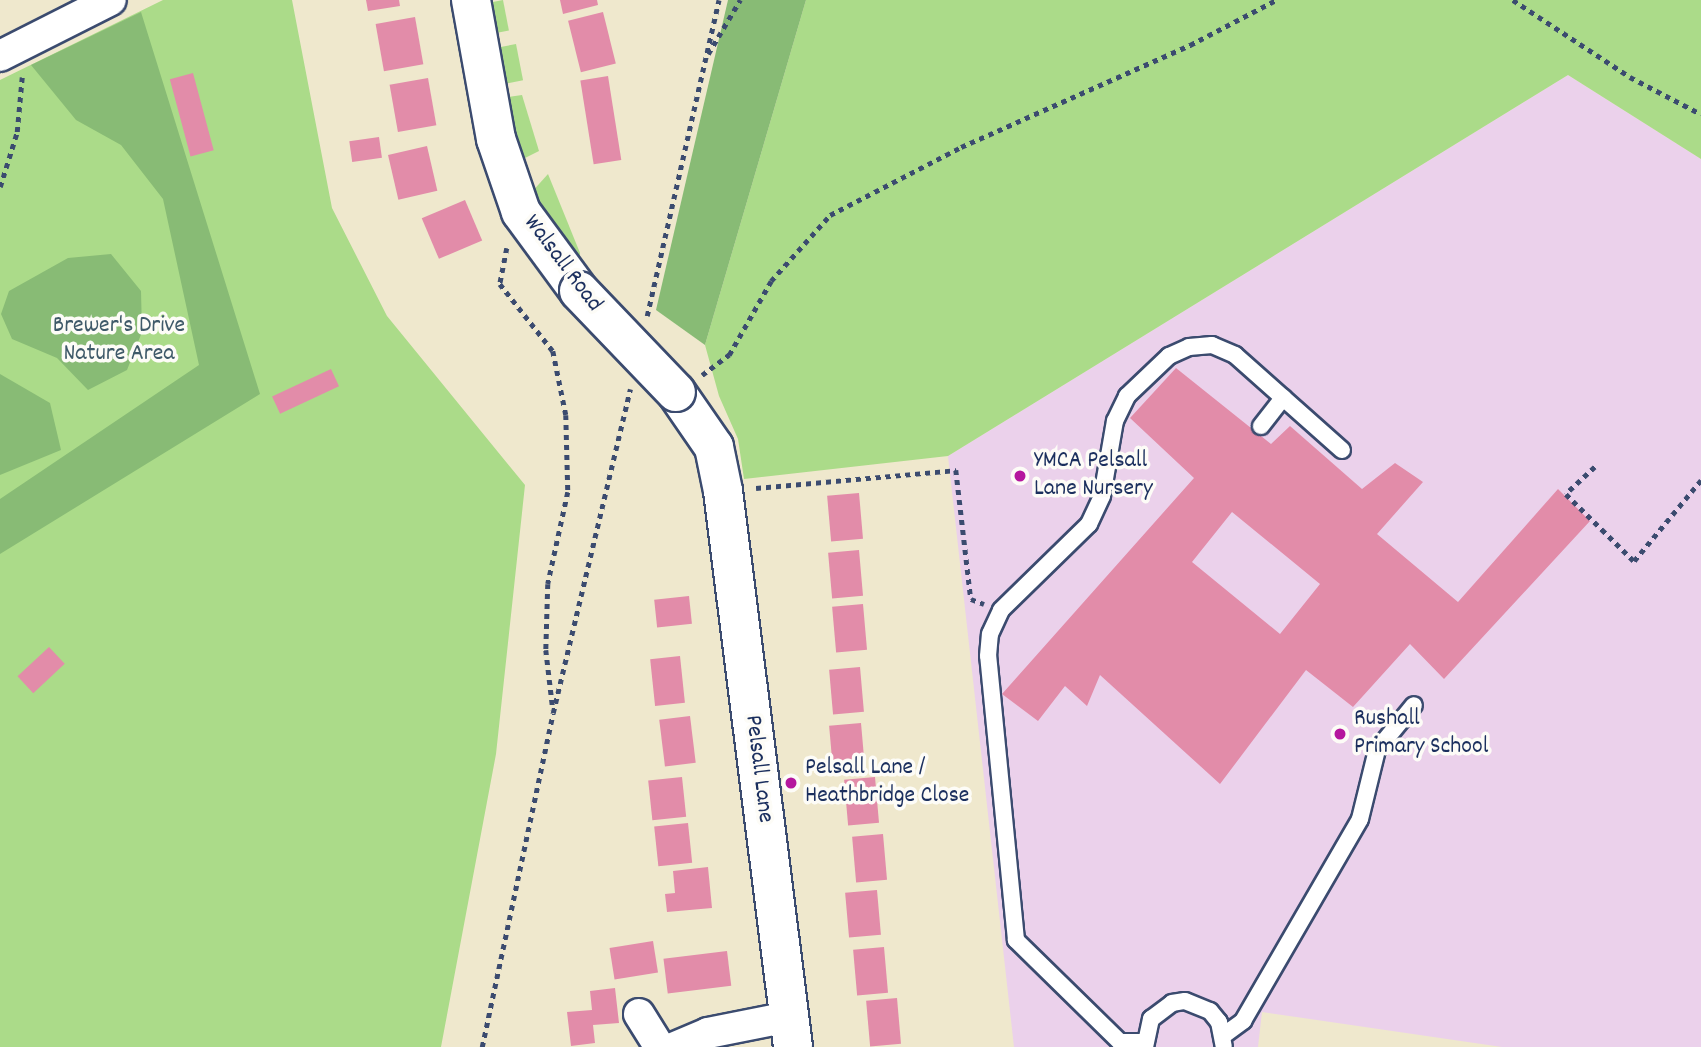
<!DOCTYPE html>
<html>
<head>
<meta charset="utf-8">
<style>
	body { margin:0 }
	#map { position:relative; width:1701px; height:1047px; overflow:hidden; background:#efe8cd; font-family:Dekko,sans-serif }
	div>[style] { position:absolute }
	.built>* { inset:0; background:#ebd1eb }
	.green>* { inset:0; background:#abdb89; transform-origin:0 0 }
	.forest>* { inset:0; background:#88bb75 }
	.building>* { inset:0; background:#e28ca9; transform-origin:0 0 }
	.path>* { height:4.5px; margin-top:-2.25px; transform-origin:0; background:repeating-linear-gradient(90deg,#3b4b6f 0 5px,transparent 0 10px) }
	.roads { filter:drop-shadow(2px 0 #3b4b6f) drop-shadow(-2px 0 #3b4b6f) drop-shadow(0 2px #3b4b6f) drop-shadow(0 -2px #3b4b6f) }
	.lane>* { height:16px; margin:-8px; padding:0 8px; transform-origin:8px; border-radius:8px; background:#fff }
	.street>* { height:30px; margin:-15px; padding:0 15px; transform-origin:15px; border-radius:15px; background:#fff }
	.secondary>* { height:38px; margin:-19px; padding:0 19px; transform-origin:19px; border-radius:19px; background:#fff }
	.bridges { filter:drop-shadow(2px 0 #3b4b6f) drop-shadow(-2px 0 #3b4b6f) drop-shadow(0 2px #3b4b6f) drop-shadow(0 -2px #3b4b6f) }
	.secondary-bridge>* { height:38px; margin:-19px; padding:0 19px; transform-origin:19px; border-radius:19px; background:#fff }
	.dots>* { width:19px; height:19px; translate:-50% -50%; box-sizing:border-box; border:4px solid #fdfcf7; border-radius:50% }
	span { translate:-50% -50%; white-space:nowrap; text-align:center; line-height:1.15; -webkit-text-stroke:7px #fdfcf7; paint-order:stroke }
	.street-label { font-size:24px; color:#1b2f5e }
	.park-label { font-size:24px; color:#3f5a69 }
	.poi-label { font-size:24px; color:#1b2f5e }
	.left { translate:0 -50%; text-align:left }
</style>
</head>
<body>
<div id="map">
	<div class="built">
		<i style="clip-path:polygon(1568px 75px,1701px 159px,1701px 1047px,1502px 1047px,1262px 1012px,1258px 1047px,1014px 1047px,948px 456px)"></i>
	</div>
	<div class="green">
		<i style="clip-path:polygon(163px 0,292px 0,332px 208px,387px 316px,525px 485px,496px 754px,441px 1047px,0 1047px,0 80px)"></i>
		<i style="left:503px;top:0;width:31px;height:21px;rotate:79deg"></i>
		<i style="clip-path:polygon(806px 0,1701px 0,1701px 159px,1568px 75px,948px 456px,744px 479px,738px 439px,719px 396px,705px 345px)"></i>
		<i style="left:516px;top:44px;width:37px;height:25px;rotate:79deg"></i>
		<i style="clip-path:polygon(522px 95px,539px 151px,519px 161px,501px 98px)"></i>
		<i style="clip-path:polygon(548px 174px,580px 253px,579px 287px,530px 194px)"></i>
	</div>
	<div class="forest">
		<i style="clip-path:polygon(728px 0,806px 0,705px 345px,656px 310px)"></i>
		<i style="clip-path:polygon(141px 12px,260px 394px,0 554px,0 499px,199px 365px,163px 199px,121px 145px,76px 120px,31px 65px)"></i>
		<i style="clip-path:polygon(111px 254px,141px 291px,142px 332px,127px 370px,88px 390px,57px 358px,12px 339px,1px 314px,9px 291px,68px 258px)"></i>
		<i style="clip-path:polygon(0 374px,50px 403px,61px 450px,0 475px)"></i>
	</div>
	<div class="building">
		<i style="clip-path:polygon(366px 0,399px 0,400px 6px,368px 11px)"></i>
		<i style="clip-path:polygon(560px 0,597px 0,598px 5px,563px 14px)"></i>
		<i style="left:603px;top:12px;width:53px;height:36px;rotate:76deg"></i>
		<i style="left:415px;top:17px;width:48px;height:40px;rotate:80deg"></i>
		<i style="left:193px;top:73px;width:80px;height:24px;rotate:75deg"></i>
		<i style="left:608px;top:76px;width:85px;height:28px;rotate:81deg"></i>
		<i style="left:428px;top:78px;width:48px;height:39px;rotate:80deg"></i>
		<i style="left:379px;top:137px;width:21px;height:30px;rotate:82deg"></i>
		<i style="left:427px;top:146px;width:46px;height:40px;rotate:77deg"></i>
		<i style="left:465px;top:200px;width:44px;height:47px;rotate:67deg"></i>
		<i style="clip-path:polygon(evenodd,1176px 368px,1271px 444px,1290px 426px,1362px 489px,1395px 463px,1423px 482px,1377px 534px,1458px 602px,1558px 489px,1590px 521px,1444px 679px,1410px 644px,1353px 707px,1306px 670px,1220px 784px,1100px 675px,1087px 706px,1065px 686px,1038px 721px,1002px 694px,1194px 478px,1130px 418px,1176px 368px,1232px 512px,1320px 584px,1280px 634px,1192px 562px,1232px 512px)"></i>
		<i style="left:331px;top:369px;width:19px;height:65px;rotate:65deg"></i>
		<i style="left:859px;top:493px;width:46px;height:32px;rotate:85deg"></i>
		<i style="left:859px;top:550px;width:46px;height:31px;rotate:85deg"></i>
		<i style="left:689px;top:596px;width:28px;height:35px;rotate:84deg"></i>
		<i style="left:863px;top:604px;width:46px;height:31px;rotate:85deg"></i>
		<i style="left:49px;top:647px;width:23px;height:43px;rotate:47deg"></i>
		<i style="left:680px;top:656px;width:47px;height:30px;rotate:84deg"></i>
		<i style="left:860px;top:667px;width:45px;height:31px;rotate:85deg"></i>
		<i style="left:690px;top:716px;width:47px;height:31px;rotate:83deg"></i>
		<i style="left:861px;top:723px;width:45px;height:32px;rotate:85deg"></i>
		<i style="left:682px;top:777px;width:40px;height:34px;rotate:84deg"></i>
		<i style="left:875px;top:777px;width:46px;height:31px;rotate:85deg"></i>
		<i style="left:688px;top:823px;width:40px;height:34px;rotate:84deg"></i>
		<i style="left:883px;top:834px;width:46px;height:31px;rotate:85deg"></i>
		<i style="clip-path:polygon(708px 867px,712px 908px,667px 912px,665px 894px,675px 893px,673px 871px)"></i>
		<i style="left:877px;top:890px;width:45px;height:32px;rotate:85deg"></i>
		<i style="left:653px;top:941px;width:32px;height:44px;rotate:81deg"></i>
		<i style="left:884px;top:947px;width:46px;height:31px;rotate:85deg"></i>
		<i style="left:727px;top:951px;width:35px;height:64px;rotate:83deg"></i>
		<i style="clip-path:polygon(615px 988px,619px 1023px,593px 1025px,595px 1043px,571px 1046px,567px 1012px,592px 1010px,590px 991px)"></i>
		<i style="left:897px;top:998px;width:46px;height:31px;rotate:85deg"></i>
	</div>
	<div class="path">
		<i style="left:1513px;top:0;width:140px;rotate:33.3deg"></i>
		<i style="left:1630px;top:77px;width:80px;rotate:27.5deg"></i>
		<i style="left:708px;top:54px;width:63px;rotate:-59.3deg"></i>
		<i style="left:0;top:187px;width:58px;rotate:-72.8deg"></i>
		<i style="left:17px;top:132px;width:55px;rotate:-84.8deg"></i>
		<i style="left:507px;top:248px;width:37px;rotate:101deg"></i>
		<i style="left:500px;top:284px;width:85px;rotate:51.7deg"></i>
		<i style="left:553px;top:351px;width:65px;rotate:78.5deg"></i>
		<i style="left:566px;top:415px;width:77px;rotate:88.5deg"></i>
		<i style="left:568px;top:492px;width:94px;rotate:102.3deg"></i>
		<i style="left:548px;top:584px;width:66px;rotate:91.7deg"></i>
		<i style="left:546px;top:650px;width:60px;rotate:83.3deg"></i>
		<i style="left:647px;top:316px;width:324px;rotate:-77.2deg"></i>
		<i style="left:702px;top:375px;width:34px;rotate:-37deg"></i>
		<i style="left:729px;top:355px;width:85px;rotate:-60.4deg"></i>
		<i style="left:771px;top:281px;width:89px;rotate:-48.2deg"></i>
		<i style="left:830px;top:215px;width:148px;rotate:-27.4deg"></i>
		<i style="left:961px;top:147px;width:251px;rotate:-24deg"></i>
		<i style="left:1190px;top:45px;width:97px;rotate:-27.6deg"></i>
		<i style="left:1595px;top:467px;width:40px;rotate:137deg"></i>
		<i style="left:1566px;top:494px;width:95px;rotate:44.6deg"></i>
		<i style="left:1634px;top:561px;width:105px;rotate:-50.4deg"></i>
		<i style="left:756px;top:488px;width:201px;rotate:-5.1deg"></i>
		<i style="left:956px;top:470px;width:130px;rotate:83.4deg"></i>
		<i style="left:971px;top:599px;width:14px;rotate:21deg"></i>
		<i style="left:482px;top:1047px;width:341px;rotate:-78deg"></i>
		<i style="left:553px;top:713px;width:333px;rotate:-76.6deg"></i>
	</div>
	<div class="roads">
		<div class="lane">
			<i style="left:1261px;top:426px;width:36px;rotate:-52deg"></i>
			<i style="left:1224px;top:1035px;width:24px;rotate:-36deg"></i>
			<i style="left:1243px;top:1021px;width:233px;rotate:-59.9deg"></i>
			<i style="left:1360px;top:819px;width:71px;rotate:-76.2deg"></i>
			<i style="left:1377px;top:750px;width:58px;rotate:-50.6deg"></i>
			<i style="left:1144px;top:1042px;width:24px;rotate:180deg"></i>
			<i style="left:1120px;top:1042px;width:146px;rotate:-135.6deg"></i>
			<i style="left:1016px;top:940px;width:285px;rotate:-95.6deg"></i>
			<i style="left:988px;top:656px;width:22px;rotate:-85deg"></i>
			<i style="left:990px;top:634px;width:26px;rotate:-65deg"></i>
			<i style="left:1001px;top:610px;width:123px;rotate:-44.3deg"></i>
			<i style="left:1089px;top:524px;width:31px;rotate:-65deg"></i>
			<i style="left:1102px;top:496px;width:76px;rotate:-80.2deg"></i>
			<i style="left:1115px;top:421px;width:28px;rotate:-64deg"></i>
			<i style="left:1127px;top:396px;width:58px;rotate:-43.6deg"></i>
			<i style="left:1169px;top:356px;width:22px;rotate:-24deg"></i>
			<i style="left:1189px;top:347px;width:23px;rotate:-5deg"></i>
			<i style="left:1212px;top:345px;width:25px;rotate:23deg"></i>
			<i style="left:1235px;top:355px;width:143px;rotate:41.6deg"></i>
			<i style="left:1145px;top:1047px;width:29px;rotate:-78deg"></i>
			<i style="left:1151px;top:1019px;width:26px;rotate:-37deg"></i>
			<i style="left:1172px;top:1003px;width:13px;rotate:-9deg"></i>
			<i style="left:1185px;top:1001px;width:27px;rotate:22deg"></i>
			<i style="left:1210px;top:1011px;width:14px;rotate:51deg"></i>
			<i style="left:1219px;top:1022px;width:25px;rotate:79deg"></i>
		</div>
		<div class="street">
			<i style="left:0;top:56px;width:124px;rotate:-26.8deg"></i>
			<i style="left:639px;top:1014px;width:39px;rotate:58deg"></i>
			<i style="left:675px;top:1047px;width:36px;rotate:-23deg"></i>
			<i style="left:708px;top:1033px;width:82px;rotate:-11.3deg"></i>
		</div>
		<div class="secondary">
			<i style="left:471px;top:0;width:141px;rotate:79.8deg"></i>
			<i style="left:496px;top:139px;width:77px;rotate:71.1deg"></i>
			<i style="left:521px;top:212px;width:98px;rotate:53.7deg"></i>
			<i style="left:676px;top:392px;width:67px;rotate:55.4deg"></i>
			<i style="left:714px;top:447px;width:45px;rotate:78.4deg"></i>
			<i style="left:723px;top:491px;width:560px;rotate:82.82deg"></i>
		</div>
	</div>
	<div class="bridges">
		<div class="secondary-bridge">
			<i style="left:579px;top:291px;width:140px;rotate:46.2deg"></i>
		</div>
	</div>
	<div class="dots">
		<i style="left:1020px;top:476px;background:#b5179e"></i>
		<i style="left:1340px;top:734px;background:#b5179e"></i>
		<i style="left:791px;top:783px;background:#b5179e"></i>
	</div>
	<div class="street-label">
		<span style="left:562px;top:264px;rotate:53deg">Walsall Road</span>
		<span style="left:758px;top:769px;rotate:83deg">Pelsall Lane</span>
	</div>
	<div class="park-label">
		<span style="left:119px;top:341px">Brewer's Drive<br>Nature Area</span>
	</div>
	<div class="poi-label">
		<span class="left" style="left:1034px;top:476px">YMCA Pelsall<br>Lane Nursery</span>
		<span class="left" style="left:1354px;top:734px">Rushall<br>Primary School</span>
		<span class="left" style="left:805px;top:783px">Pelsall Lane /<br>Heathbridge Close</span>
	</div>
</div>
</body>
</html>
